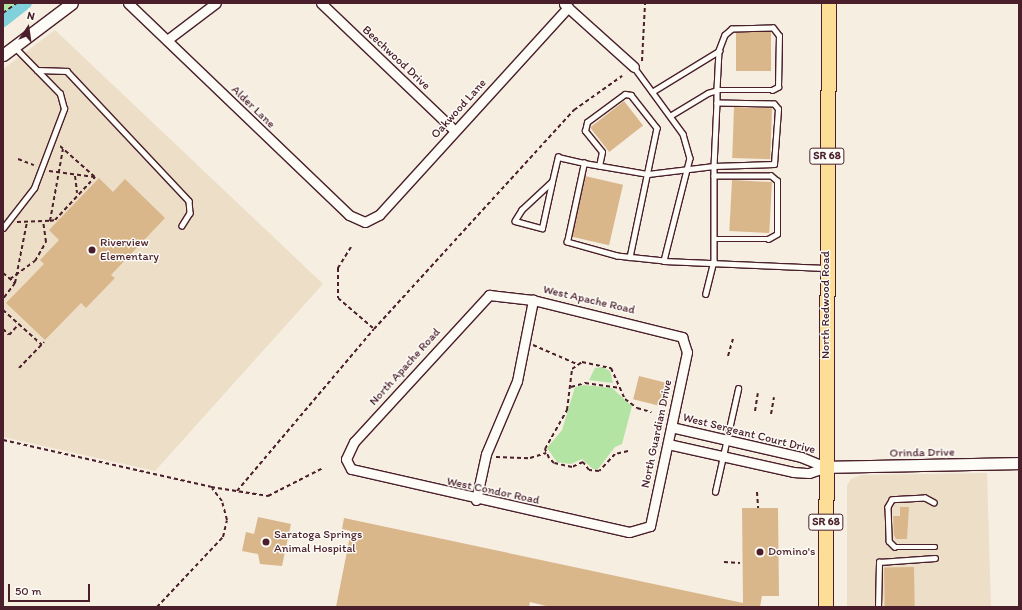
<!DOCTYPE html>
<html>
<head>
<meta charset="utf-8">
<style>
	body { margin:0 }
	#map { position:relative; width:1022px; height:610px; overflow:hidden; background:#f6eee1; font-family:Itim,sans-serif }
	div>[style] { position:absolute }
	.built>* { inset:0; background:#eddec7 }
	.green>* { inset:0; background:#b3e4a3 }
	.canal>* { height:12px; margin:-6px; padding:0 6px; transform-origin:6px; border-radius:6px; background:#81d1dc }
	.building>* { inset:0; background:#d9b78b; transform-origin:0 0 }
	.path>* { height:2px; margin-top:-1px; transform-origin:0; background:repeating-linear-gradient(90deg,#4a1f2b 0 4px,transparent 0 7px) }
	.roads { filter:drop-shadow(1px 0 #4a1f2b) drop-shadow(-1px 0 #4a1f2b) drop-shadow(0 1px #4a1f2b) drop-shadow(0 -1px #4a1f2b) }
	.service>* { height:4.5px; margin:-2.25px; padding:0 2.25px; transform-origin:2.25px; border-radius:2.25px; background:#fdfcf7 }
	.minor>* { height:9px; margin:-4.5px; padding:0 4.5px; transform-origin:4.5px; border-radius:4.5px; background:#fdfcf7 }
	.tertiary>* { height:11px; margin:-5.5px; padding:0 5.5px; transform-origin:5.5px; border-radius:5.5px; background:#fdfcf7 }
	.primary>* { height:14px; margin:-7px; padding:0 7px; transform-origin:7px; border-radius:7px; background:#fcde96 }
	.dots>* { width:11px; height:11px; translate:-50% -50%; box-sizing:border-box; border:2px solid #fdfcf7; border-radius:50% }
	span { translate:-50% -50%; white-space:nowrap; text-align:center; line-height:1.15; -webkit-text-stroke:3px #fdfcf7; paint-order:stroke }
	.shield-label span { padding:1px 3px; background:#fdfcf7; border:1px solid; border-radius:3px; -webkit-text-stroke-width:0 }
	.shield-label { font-size:11px; color:#4a1f2b; font-weight:700 }
	.street-label { font-size:12px; color:#4a1f2b }
	.poi-label { font-size:12px; color:#4a1f2b }
	.left { translate:0 -50%; text-align:left }
	.frame { position:absolute; inset:0; border:4px solid #4a1f2b; pointer-events:none }
	.north { position:absolute; left:8px; top:8px; width:40px; height:40px; -webkit-text-stroke:3px #fdfcf7; paint-order:stroke; rotate:13deg; font-size:11px; font-weight:700; line-height:16px; text-align:center; color:#4a1f2b }
	.north::after { content:''; display:block; margin:auto; width:14px; height:18px; background:#4a1f2b; clip-path:polygon(50% 0,100% 100%,50% 72%,0 100%) }
	.scale { position:absolute; left:8px; top:584px; width:82px; height:18px; box-sizing:border-box; border:2px solid #4a1f2b; border-top:0; padding-left:5px; font-size:12px; line-height:14px; white-space:nowrap; color:#4a1f2b; -webkit-text-stroke:3px #fdfcf7; paint-order:stroke }
</style>
</head>
<body>
<div id="map">
	<div class="built">
		<i style="clip-path:polygon(55px 30px,323px 284px,155px 471px,3px 437px,3px 69px)"></i>
		<i style="clip-path:polygon(987px 473px,991px 607px,847px 607px,847px 486px,851px 479px,861px 475px)"></i>
	</div>
	<div class="green">
		<i style="clip-path:polygon(3px 3px,32px 3px,3px 28px)"></i>
		<i style="clip-path:polygon(602px 367px,610px 371px,613px 383px,589px 380px,595px 368px)"></i>
		<i style="clip-path:polygon(584px 385px,612px 388px,632px 406px,622px 444px,615px 447px,598px 469px,593px 469px,582px 459px,571px 464px,557px 462px,547px 448px,562px 430px,575px 387px)"></i>
	</div>
	<div class="canal">
		<i style="left:3px;top:21px;width:29px;rotate:-38deg"></i>
	</div>
	<div class="building">
		<i style="left:771px;top:32px;width:39px;height:35px;rotate:90deg"></i>
		<i style="left:624px;top:101px;width:31px;height:43px;rotate:52deg"></i>
		<i style="left:734px;top:107px;width:38px;height:51px;rotate:2deg"></i>
		<i style="left:585px;top:176px;width:39px;height:62px;rotate:13deg"></i>
		<i style="clip-path:polygon(99px 178px,113px 192px,125px 179px,165px 218px,111px 275px,115px 278px,86px 308px,81px 303px,45px 340px,6px 303px,44px 264px,40px 260px,59px 240px,49px 230px)"></i>
		<i style="left:732px;top:180px;width:40px;height:51px;rotate:3deg"></i>
		<i style="left:639px;top:376px;width:33px;height:24px;rotate:14deg"></i>
		<i style="clip-path:polygon(900px 507px,909px 507px,907px 539px,896px 539px,894px 535px,893px 516px,900px 516px)"></i>
		<i style="clip-path:polygon(742px 508px,778px 508px,779px 596px,762px 596px,760px 607px,550px 607px,530px 602px,529px 607px,336px 607px,351px 531px,342px 529px,344px 518px,743px 603px)"></i>
		<i style="clip-path:polygon(258px 517px,291px 524px,282px 566px,260px 564px,258px 554px,242px 551px,246px 532px,254px 534px)"></i>
		<i style="left:914px;top:567px;width:40px;height:30px;rotate:89deg"></i>
	</div>
	<div class="path">
		<i style="left:3px;top:13px;width:17px;rotate:-36deg"></i>
		<i style="left:642px;top:61px;width:58px;rotate:-87deg"></i>
		<i style="left:60px;top:146px;width:47px;rotate:41.5deg"></i>
		<i style="left:18px;top:159px;width:17px;rotate:21deg"></i>
		<i style="left:49px;top:171px;width:46px;rotate:7.4deg"></i>
		<i style="left:75px;top:176px;width:17px;rotate:83deg"></i>
		<i style="left:50px;top:221px;width:5px;rotate:-11deg"></i>
		<i style="left:55px;top:220px;width:59px;rotate:-47.1deg"></i>
		<i style="left:17px;top:222px;width:33px;rotate:-2deg"></i>
		<i style="left:50px;top:221px;width:73px;rotate:-79.8deg"></i>
		<i style="left:351px;top:247px;width:25px;rotate:122deg"></i>
		<i style="left:338px;top:268px;width:30px;rotate:90deg"></i>
		<i style="left:338px;top:298px;width:48px;rotate:40.7deg"></i>
		<i style="left:3px;top:273px;width:16px;rotate:40deg"></i>
		<i style="left:15px;top:283px;width:20px;rotate:127deg"></i>
		<i style="left:10px;top:279px;width:31px;rotate:-36deg"></i>
		<i style="left:35px;top:261px;width:22px;rotate:-60deg"></i>
		<i style="left:46px;top:242px;width:21px;rotate:-98deg"></i>
		<i style="left:15px;top:283px;width:62px;rotate:-78.9deg"></i>
		<i style="left:3px;top:310px;width:52px;rotate:41.9deg"></i>
		<i style="left:3px;top:329px;width:8px;rotate:45deg"></i>
		<i style="left:9px;top:335px;width:15px;rotate:-48deg"></i>
		<i style="left:533px;top:345px;width:48px;rotate:23.4deg"></i>
		<i style="left:728px;top:356px;width:18px;rotate:-74deg"></i>
		<i style="left:19px;top:368px;width:36px;rotate:-46deg"></i>
		<i style="left:571px;top:387px;width:15px;rotate:-16deg"></i>
		<i style="left:585px;top:383px;width:34px;rotate:8deg"></i>
		<i style="left:755px;top:411px;width:18px;rotate:-81deg"></i>
		<i style="left:771px;top:414px;width:17px;rotate:-80deg"></i>
		<i style="left:3px;top:440px;width:213px;rotate:12.7deg"></i>
		<i style="left:211px;top:487px;width:58px;rotate:9deg"></i>
		<i style="left:268px;top:496px;width:62px;rotate:-27deg"></i>
		<i style="left:628px;top:451px;width:13px;rotate:167deg"></i>
		<i style="left:615px;top:454px;width:23px;rotate:133deg"></i>
		<i style="left:599px;top:471px;width:10px;rotate:-174deg"></i>
		<i style="left:589px;top:470px;width:10px;rotate:-127deg"></i>
		<i style="left:583px;top:462px;width:12px;rotate:156deg"></i>
		<i style="left:572px;top:467px;width:18px;rotate:-167deg"></i>
		<i style="left:554px;top:463px;width:7px;rotate:-135deg"></i>
		<i style="left:549px;top:458px;width:10px;rotate:-114deg"></i>
		<i style="left:545px;top:449px;width:45px;rotate:-60.6deg"></i>
		<i style="left:567px;top:410px;width:41px;rotate:-83deg"></i>
		<i style="left:572px;top:369px;width:12px;rotate:-35deg"></i>
		<i style="left:582px;top:362px;width:30px;rotate:12deg"></i>
		<i style="left:611px;top:368px;width:34px;rotate:66deg"></i>
		<i style="left:625px;top:399px;width:15px;rotate:37deg"></i>
		<i style="left:637px;top:408px;width:15px;rotate:16deg"></i>
		<i style="left:496px;top:457px;width:34px;rotate:2deg"></i>
		<i style="left:530px;top:458px;width:17px;rotate:-17deg"></i>
		<i style="left:237px;top:491px;width:212px;rotate:-49.8deg"></i>
		<i style="left:374px;top:329px;width:297px;rotate:-47.6deg"></i>
		<i style="left:574px;top:110px;width:59px;rotate:-35.3deg"></i>
		<i style="left:757px;top:492px;width:16px;rotate:86deg"></i>
		<i style="left:724px;top:562px;width:16px;rotate:4deg"></i>
		<i style="left:157px;top:607px;width:96px;rotate:-46.7deg"></i>
		<i style="left:223px;top:537px;width:17px;rotate:-77deg"></i>
		<i style="left:227px;top:520px;width:20px;rotate:-105deg"></i>
		<i style="left:222px;top:501px;width:16px;rotate:-128deg"></i>
	</div>
	<div class="roads">
		<div class="service">
			<i style="left:634px;top:67px;width:83px;rotate:53.8deg"></i>
			<i style="left:683px;top:134px;width:25px;rotate:74deg"></i>
			<i style="left:690px;top:158px;width:106px;rotate:104.2deg"></i>
			<i style="left:664px;top:261px;width:161px;rotate:2.5deg"></i>
			<i style="left:37px;top:70px;width:30px;rotate:2deg"></i>
			<i style="left:67px;top:71px;width:178px;rotate:46.8deg"></i>
			<i style="left:189px;top:201px;width:12px;rotate:85deg"></i>
			<i style="left:190px;top:213px;width:15px;rotate:122deg"></i>
			<i style="left:652px;top:92px;width:79px;rotate:-31.5deg"></i>
			<i style="left:670px;top:116px;width:44px;rotate:-31.2deg"></i>
			<i style="left:708px;top:93px;width:9px;rotate:-18deg"></i>
			<i style="left:717px;top:90px;width:55px"></i>
			<i style="left:772px;top:90px;width:7px;rotate:-27deg"></i>
			<i style="left:778px;top:87px;width:51px;rotate:-88.9deg"></i>
			<i style="left:779px;top:36px;width:10px;rotate:-127deg"></i>
			<i style="left:773px;top:28px;width:41px;rotate:178.6deg"></i>
			<i style="left:732px;top:29px;width:9px;rotate:139deg"></i>
			<i style="left:725px;top:35px;width:17px;rotate:111deg"></i>
			<i style="left:719px;top:51px;width:39px;rotate:93deg"></i>
			<i style="left:717px;top:90px;width:13px;rotate:90deg"></i>
			<i style="left:717px;top:103px;width:63px;rotate:92.7deg"></i>
			<i style="left:714px;top:166px;width:60px;rotate:-1.9deg"></i>
			<i style="left:774px;top:164px;width:55px;rotate:-85.8deg"></i>
			<i style="left:778px;top:109px;width:6px;rotate:-129deg"></i>
			<i style="left:774px;top:104px;width:57px;rotate:-179deg"></i>
			<i style="left:599px;top:166px;width:14px;rotate:-78deg"></i>
			<i style="left:602px;top:152px;width:27px;rotate:-129deg"></i>
			<i style="left:585px;top:131px;width:9px;rotate:-77deg"></i>
			<i style="left:587px;top:122px;width:47px;rotate:-36.4deg"></i>
			<i style="left:625px;top:94px;width:6px;rotate:9deg"></i>
			<i style="left:631px;top:95px;width:42px;rotate:51.8deg"></i>
			<i style="left:657px;top:128px;width:132px;rotate:101.8deg"></i>
			<i style="left:552px;top:182px;width:41px;rotate:137deg"></i>
			<i style="left:522px;top:210px;width:13px;rotate:122deg"></i>
			<i style="left:515px;top:221px;width:28px;rotate:15deg"></i>
			<i style="left:542px;top:228px;width:47px;rotate:-77.7deg"></i>
			<i style="left:552px;top:182px;width:26px;rotate:-77deg"></i>
			<i style="left:558px;top:157px;width:27px;rotate:13deg"></i>
			<i style="left:3px;top:228px;width:51px;rotate:-52.2deg"></i>
			<i style="left:34px;top:188px;width:85px;rotate:-69.2deg"></i>
			<i style="left:64px;top:109px;width:16px;rotate:-105deg"></i>
			<i style="left:60px;top:94px;width:66px;rotate:-134.4deg"></i>
			<i style="left:714px;top:239px;width:54px"></i>
			<i style="left:768px;top:239px;width:10px;rotate:-29deg"></i>
			<i style="left:777px;top:234px;width:53px;rotate:-90deg"></i>
			<i style="left:777px;top:181px;width:8px;rotate:-140deg"></i>
			<i style="left:771px;top:176px;width:57px;rotate:180deg"></i>
			<i style="left:664px;top:261px;width:47px;rotate:-173.9deg"></i>
			<i style="left:617px;top:256px;width:52px;rotate:-164.4deg"></i>
			<i style="left:567px;top:242px;width:81px;rotate:-77.9deg"></i>
			<i style="left:584px;top:163px;width:65px;rotate:9.8deg"></i>
			<i style="left:648px;top:174px;width:66px;rotate:-6.9deg"></i>
			<i style="left:714px;top:166px;width:95px;rotate:90deg"></i>
			<i style="left:714px;top:261px;width:34px;rotate:104deg"></i>
			<i style="left:715px;top:492px;width:106px;rotate:-77.4deg"></i>
			<i style="left:934px;top:503px;width:10px;rotate:-151deg"></i>
			<i style="left:925px;top:498px;width:33px;rotate:177deg"></i>
			<i style="left:892px;top:500px;width:8px;rotate:120deg"></i>
			<i style="left:888px;top:507px;width:34px;rotate:88deg"></i>
			<i style="left:889px;top:541px;width:8px;rotate:45deg"></i>
			<i style="left:895px;top:547px;width:40px"></i>
			<i style="left:878px;top:607px;width:45px;rotate:-88.7deg"></i>
			<i style="left:879px;top:562px;width:56px;rotate:-4.1deg"></i>
		</div>
		<div class="minor">
			<i style="left:128px;top:3px;width:306px;rotate:43.8deg"></i>
			<i style="left:349px;top:215px;width:17px;rotate:24deg"></i>
			<i style="left:365px;top:222px;width:16px;rotate:-27deg"></i>
			<i style="left:379px;top:215px;width:281px;rotate:-47.7deg"></i>
			<i style="left:321px;top:3px;width:185px;rotate:43.7deg"></i>
			<i style="left:564px;top:4px;width:94px;rotate:42deg"></i>
			<i style="left:167px;top:40px;width:61px;rotate:-37.1deg"></i>
			<i style="left:489px;top:295px;width:44px;rotate:6.5deg"></i>
			<i style="left:533px;top:300px;width:154px;rotate:13.9deg"></i>
			<i style="left:682px;top:337px;width:16px;rotate:72deg"></i>
			<i style="left:687px;top:352px;width:178px;rotate:102deg"></i>
			<i style="left:650px;top:526px;width:22px;rotate:164deg"></i>
			<i style="left:629px;top:532px;width:285px;rotate:-167.2deg"></i>
			<i style="left:351px;top:469px;width:11px;rotate:-117deg"></i>
			<i style="left:346px;top:459px;width:19px;rotate:-65deg"></i>
			<i style="left:354px;top:442px;width:200px;rotate:-47.4deg"></i>
			<i style="left:671px;top:427px;width:133px;rotate:13deg"></i>
			<i style="left:801px;top:457px;width:27px;rotate:22deg"></i>
			<i style="left:668px;top:444px;width:128px;rotate:12.6deg"></i>
			<i style="left:793px;top:472px;width:16px;rotate:4deg"></i>
			<i style="left:809px;top:473px;width:18px;rotate:-19deg"></i>
			<i style="left:476px;top:500px;width:47px;rotate:-77.7deg"></i>
			<i style="left:486px;top:454px;width:79px;rotate:-67deg"></i>
			<i style="left:517px;top:381px;width:83px;rotate:-78.8deg"></i>
		</div>
		<div class="tertiary">
			<i style="left:3px;top:55px;width:86px;rotate:-37deg"></i>
			<i style="left:826px;top:467px;width:193px;rotate:-1.2deg"></i>
		</div>
		<div class="primary">
			<i style="left:826px;top:607px;width:604px;rotate:-89.72deg"></i>
		</div>
	</div>
	<div class="dots">
		<i style="left:92px;top:250px;background:#4a1f2b"></i>
		<i style="left:266px;top:542px;background:#4a1f2b"></i>
		<i style="left:760px;top:552px;background:#4a1f2b"></i>
	</div>
	<div class="shield-label">
		<span style="left:827px;top:156px">SR 68</span>
		<span style="left:826px;top:522px">SR 68</span>
	</div>
	<div class="street-label">
		<span style="left:396px;top:58px;rotate:43deg">Beechwood Drive</span>
		<span style="left:253px;top:107px;rotate:44deg">Alder Lane</span>
		<span style="left:459px;top:109px;rotate:-48deg">Oakwood Lane</span>
		<span style="left:589px;top:300px;rotate:13deg">West Apache Road</span>
		<span style="left:826px;top:305px;rotate:-90deg">North Redwood Road</span>
		<span style="left:405px;top:367px;rotate:-48deg">North Apache Road</span>
		<span style="left:657px;top:434px;rotate:-78deg">North Guardian Drive</span>
		<span style="left:749px;top:434px;rotate:14deg">West Sergeant Court Drive</span>
		<span style="left:922px;top:453px;rotate:-1deg">Orinda Drive</span>
		<span style="left:493px;top:491px;rotate:12deg">West Condor Road</span>
	</div>
	<div class="poi-label">
		<span class="left" style="left:100px;top:250px">Riverview<br>Elementary</span>
		<span class="left" style="left:274px;top:542px">Saratoga Springs<br>Animal Hospital</span>
		<span class="left" style="left:768px;top:552px">Domino's</span>
	</div>
	<div class="frame"></div>
	<div class="north">N</div>
	<div class="scale">50 m</div>
</div>
</body>
</html>
